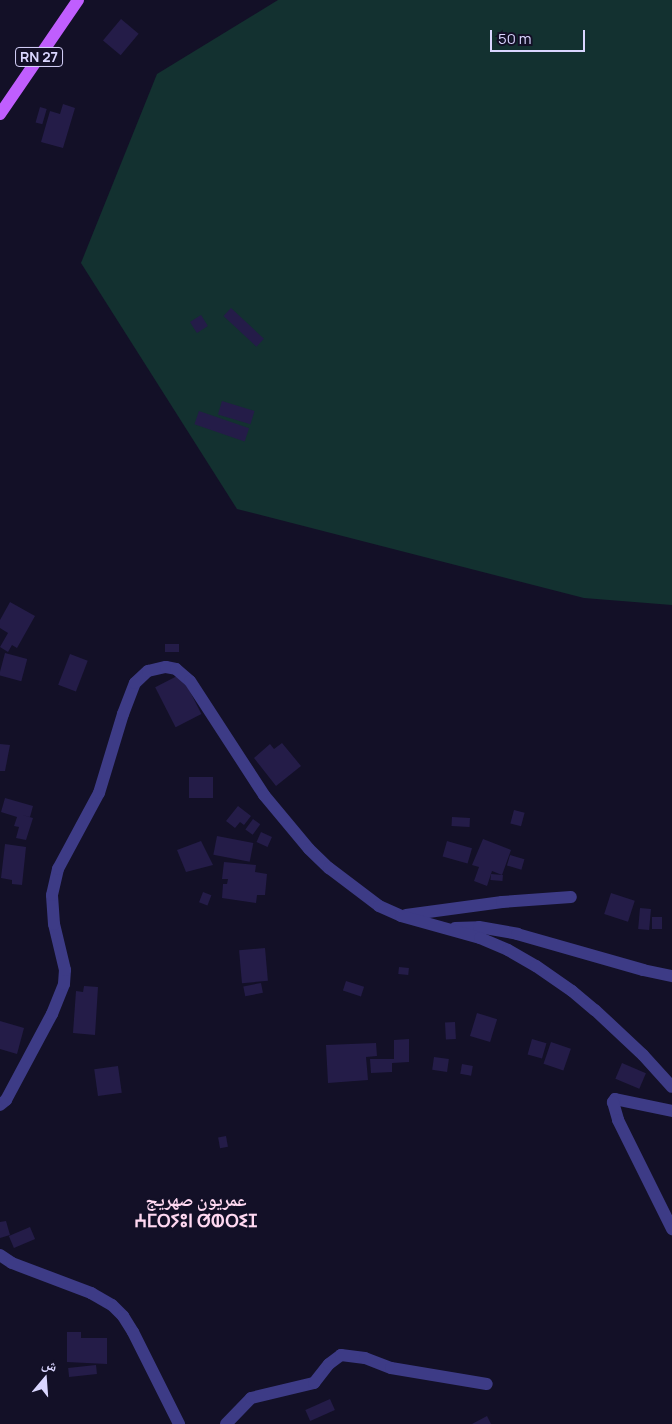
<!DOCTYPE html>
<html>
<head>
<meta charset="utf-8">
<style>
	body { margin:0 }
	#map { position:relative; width:672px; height:1424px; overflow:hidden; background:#131027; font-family:Manrope,"Noto Naskh Arabic","Noto Sans Tifinagh",sans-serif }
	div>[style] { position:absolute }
	.green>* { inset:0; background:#133130 }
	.building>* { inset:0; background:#241c48; transform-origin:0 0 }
	.street>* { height:12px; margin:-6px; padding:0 6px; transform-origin:6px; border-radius:6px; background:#3d3b86 }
	.primary>* { height:12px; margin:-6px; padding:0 6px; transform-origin:6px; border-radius:6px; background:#c05efe }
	span { translate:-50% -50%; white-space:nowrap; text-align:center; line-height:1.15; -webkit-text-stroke:4.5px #131027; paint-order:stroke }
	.shield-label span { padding:1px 4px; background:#131027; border:1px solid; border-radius:4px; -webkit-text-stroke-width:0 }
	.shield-label { font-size:14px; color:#dad6ff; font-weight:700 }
	.quarter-label { font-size:18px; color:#ffd8f1; font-weight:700 }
	.north { position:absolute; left:20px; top:1354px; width:50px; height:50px; -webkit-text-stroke:4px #131027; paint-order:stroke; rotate:18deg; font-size:14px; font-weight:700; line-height:20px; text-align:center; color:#dad6ff }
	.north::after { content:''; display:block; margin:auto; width:18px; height:22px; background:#dad6ff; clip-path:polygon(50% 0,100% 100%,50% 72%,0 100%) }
	.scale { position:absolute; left:490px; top:30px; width:95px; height:22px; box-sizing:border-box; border:2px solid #dad6ff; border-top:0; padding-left:6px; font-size:15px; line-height:18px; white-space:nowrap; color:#dad6ff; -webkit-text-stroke:4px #131027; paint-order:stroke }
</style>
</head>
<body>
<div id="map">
	<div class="green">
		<i style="clip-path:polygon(278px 0,672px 0,672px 605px,584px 598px,237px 509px,81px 263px,157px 74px)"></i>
	</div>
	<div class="building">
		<i style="left:121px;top:19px;width:23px;height:28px;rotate:40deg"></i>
		<i style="clip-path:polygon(63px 104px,75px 108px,63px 148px,41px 142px,50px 111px,60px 114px)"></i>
		<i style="left:40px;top:107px;width:7px;height:16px;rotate:16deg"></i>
		<i style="left:231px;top:308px;width:45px;height:11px;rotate:43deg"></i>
		<i style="left:201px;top:315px;width:13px;height:13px;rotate:58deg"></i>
		<i style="left:222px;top:401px;width:34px;height:14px;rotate:17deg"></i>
		<i style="left:199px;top:411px;width:53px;height:14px;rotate:19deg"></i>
		<i style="clip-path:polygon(10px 602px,35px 616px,17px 648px,12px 645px,8px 652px,0 647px,8px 633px,0 628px,0 620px)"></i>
		<i style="left:165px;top:644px;width:14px;height:8px"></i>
		<i style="left:5px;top:653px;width:23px;height:23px;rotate:15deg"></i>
		<i style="left:70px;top:654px;width:19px;height:33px;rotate:21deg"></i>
		<i style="left:181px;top:674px;width:45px;height:29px;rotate:63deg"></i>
		<i style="clip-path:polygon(282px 743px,301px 766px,276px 786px,254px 758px,270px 744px,274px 749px)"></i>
		<i style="clip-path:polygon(0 744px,10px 745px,5px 771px,0 771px)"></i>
		<i style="left:189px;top:777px;width:24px;height:21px"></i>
		<i style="clip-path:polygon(5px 798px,33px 806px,30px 817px,22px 815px,33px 818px,26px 840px,16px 838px,19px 827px,14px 826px,17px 817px,1px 812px)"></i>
		<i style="clip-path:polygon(238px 806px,251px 816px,244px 825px,240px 822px,235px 828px,226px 821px)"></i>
		<i style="left:514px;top:810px;width:11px;height:14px;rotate:15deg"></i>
		<i style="left:452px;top:817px;width:18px;height:9px;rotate:3deg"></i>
		<i style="left:253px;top:819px;width:9px;height:13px;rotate:36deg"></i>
		<i style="left:261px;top:832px;width:12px;height:11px;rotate:24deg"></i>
		<i style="left:217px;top:836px;width:37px;height:19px;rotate:11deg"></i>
		<i style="clip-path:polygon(483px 839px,511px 850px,502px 875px,492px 871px,487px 886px,474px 881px,479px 867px,472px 865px)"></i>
		<i style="clip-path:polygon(201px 841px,213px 865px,186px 872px,177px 850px)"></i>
		<i style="left:447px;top:841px;width:26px;height:16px;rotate:16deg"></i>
		<i style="clip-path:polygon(5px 844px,26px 847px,22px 885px,12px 884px,12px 880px,1px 878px)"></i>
		<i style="left:510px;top:855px;width:15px;height:11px;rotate:16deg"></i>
		<i style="clip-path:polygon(224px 862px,256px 865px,255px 872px,267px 874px,265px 895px,257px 895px,256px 903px,222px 898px,223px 884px,227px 884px,228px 879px,222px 879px)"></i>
		<i style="left:491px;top:874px;width:12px;height:6px;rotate:5deg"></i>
		<i style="left:203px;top:892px;width:9px;height:11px;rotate:21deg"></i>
		<i style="left:611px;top:893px;width:25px;height:22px;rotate:18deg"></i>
		<i style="left:640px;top:908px;width:11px;height:21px;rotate:5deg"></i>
		<i style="left:652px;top:917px;width:10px;height:12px"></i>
		<i style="left:265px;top:948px;width:33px;height:26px;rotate:85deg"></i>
		<i style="left:399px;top:967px;width:10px;height:7px;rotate:6deg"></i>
		<i style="left:346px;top:981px;width:19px;height:10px;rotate:18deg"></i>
		<i style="left:261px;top:983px;width:10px;height:18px;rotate:79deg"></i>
		<i style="clip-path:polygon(84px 986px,98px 987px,95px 1035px,73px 1033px,76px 991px,83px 992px)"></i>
		<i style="left:477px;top:1013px;width:21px;height:24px;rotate:17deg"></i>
		<i style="clip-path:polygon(0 1021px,24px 1028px,17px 1054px,0 1049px)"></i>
		<i style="left:455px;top:1022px;width:17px;height:10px;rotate:87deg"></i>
		<i style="clip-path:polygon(409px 1039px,409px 1062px,392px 1063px,392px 1072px,371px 1073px,370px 1059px,394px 1059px,394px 1040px)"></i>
		<i style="left:532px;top:1039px;width:15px;height:16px;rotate:16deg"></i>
		<i style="left:551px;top:1042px;width:21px;height:23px;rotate:19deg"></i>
		<i style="clip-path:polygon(376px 1043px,377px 1056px,366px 1057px,368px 1080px,328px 1083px,326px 1045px)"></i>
		<i style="left:434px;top:1057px;width:15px;height:13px;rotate:8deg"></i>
		<i style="left:622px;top:1063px;width:26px;height:17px;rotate:23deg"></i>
		<i style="left:462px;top:1064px;width:11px;height:10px;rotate:10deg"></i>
		<i style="left:118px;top:1066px;width:27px;height:24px;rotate:82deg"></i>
		<i style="left:226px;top:1136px;width:11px;height:8px;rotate:80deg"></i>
		<i style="clip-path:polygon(6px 1221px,10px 1235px,0 1238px,0 1222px)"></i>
		<i style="left:30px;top:1227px;width:13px;height:23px;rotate:67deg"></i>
		<i style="clip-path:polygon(67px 1332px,81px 1332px,81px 1338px,107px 1338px,107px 1364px,67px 1362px)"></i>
		<i style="left:96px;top:1365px;width:9px;height:28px;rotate:84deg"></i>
		<i style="left:330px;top:1399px;width:12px;height:27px;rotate:66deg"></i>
		<i style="clip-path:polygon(487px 1416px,491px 1424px,472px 1424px)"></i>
	</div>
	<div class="street">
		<i style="left:406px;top:915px;width:97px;rotate:-7.7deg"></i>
		<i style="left:502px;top:902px;width:69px;rotate:-4.1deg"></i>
		<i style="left:455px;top:928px;width:24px;rotate:-2deg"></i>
		<i style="left:479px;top:927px;width:39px;rotate:10deg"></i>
		<i style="left:517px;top:934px;width:131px;rotate:15.9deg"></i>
		<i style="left:643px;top:970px;width:30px;rotate:12deg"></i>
		<i style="left:0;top:1105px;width:8px;rotate:-40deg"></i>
		<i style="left:6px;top:1100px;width:98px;rotate:-61.9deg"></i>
		<i style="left:52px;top:1014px;width:32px;rotate:-68deg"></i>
		<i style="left:64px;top:984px;width:14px;rotate:-86deg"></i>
		<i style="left:65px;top:970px;width:47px;rotate:-103.4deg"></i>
		<i style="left:54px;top:924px;width:29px;rotate:-94deg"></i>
		<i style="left:52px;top:895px;width:27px;rotate:-77deg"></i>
		<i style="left:58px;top:869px;width:86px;rotate:-61.7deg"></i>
		<i style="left:99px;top:793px;width:83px;rotate:-73.1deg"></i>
		<i style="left:123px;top:714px;width:33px;rotate:-69deg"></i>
		<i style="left:135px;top:683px;width:18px;rotate:-43deg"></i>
		<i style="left:148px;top:671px;width:18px;rotate:-13deg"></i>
		<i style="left:166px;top:667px;width:10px;rotate:11deg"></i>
		<i style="left:176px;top:669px;width:18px;rotate:41deg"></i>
		<i style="left:190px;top:681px;width:136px;rotate:57deg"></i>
		<i style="left:264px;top:795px;width:70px;rotate:50.2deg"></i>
		<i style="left:309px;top:849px;width:28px;rotate:44deg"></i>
		<i style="left:329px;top:868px;width:63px;rotate:37.2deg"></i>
		<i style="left:379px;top:906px;width:24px;rotate:24deg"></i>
		<i style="left:401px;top:916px;width:82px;rotate:15.6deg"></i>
		<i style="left:480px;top:938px;width:30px;rotate:23deg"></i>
		<i style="left:508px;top:950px;width:32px;rotate:30deg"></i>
		<i style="left:536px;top:966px;width:44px;rotate:34.8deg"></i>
		<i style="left:572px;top:991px;width:30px;rotate:40deg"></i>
		<i style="left:595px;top:1010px;width:66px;rotate:43.2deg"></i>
		<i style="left:643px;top:1055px;width:43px;rotate:47.8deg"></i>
		<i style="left:672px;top:1111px;width:58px;rotate:-168.1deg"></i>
		<i style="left:615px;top:1099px;width:4px;rotate:124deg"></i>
		<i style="left:613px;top:1102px;width:19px;rotate:74deg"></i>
		<i style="left:618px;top:1120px;width:122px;rotate:63.6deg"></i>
		<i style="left:0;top:1255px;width:14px;rotate:34deg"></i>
		<i style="left:12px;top:1263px;width:85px;rotate:20.8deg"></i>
		<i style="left:91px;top:1293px;width:24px;rotate:30deg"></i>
		<i style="left:112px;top:1305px;width:16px;rotate:45deg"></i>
		<i style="left:123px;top:1316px;width:19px;rotate:58deg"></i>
		<i style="left:133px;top:1332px;width:103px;rotate:63.4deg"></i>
		<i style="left:226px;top:1424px;width:36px;rotate:-46deg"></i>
		<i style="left:251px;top:1398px;width:65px;rotate:-13.4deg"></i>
		<i style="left:314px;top:1383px;width:24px;rotate:-52deg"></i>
		<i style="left:329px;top:1364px;width:15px;rotate:-37deg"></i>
		<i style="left:341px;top:1355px;width:24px;rotate:7deg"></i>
		<i style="left:365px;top:1358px;width:28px;rotate:21deg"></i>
		<i style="left:391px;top:1368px;width:97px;rotate:9.5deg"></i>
	</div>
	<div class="primary">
		<i style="left:0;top:114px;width:138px;rotate:-55.6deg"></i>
	</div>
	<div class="shield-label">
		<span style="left:39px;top:57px">RN 27</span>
	</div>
	<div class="quarter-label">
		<span style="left:196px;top:1210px">عمريون صهريج<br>ⵄⵎⵔⵢⵓⵏ ⵚⵀⵔⵉⵊ</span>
	</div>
	<div class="north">ش</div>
	<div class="scale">50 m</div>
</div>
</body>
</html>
